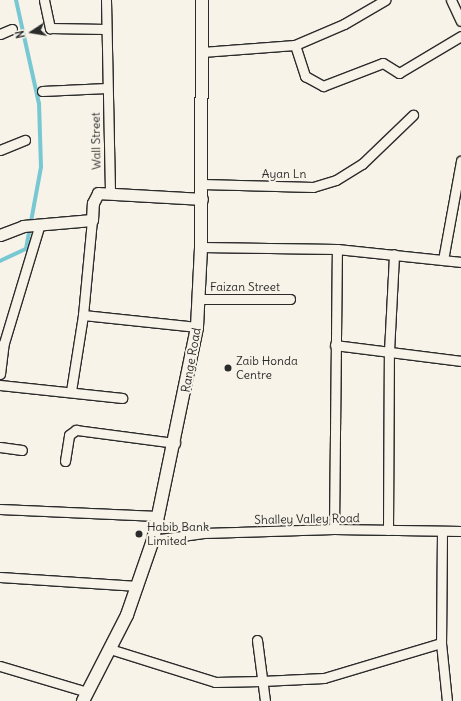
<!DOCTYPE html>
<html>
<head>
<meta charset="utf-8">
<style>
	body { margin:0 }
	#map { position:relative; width:461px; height:701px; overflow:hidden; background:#f7f3e8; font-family:Delius,sans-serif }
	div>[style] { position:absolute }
	.stream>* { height:3.5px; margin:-1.75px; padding:0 1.75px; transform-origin:1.75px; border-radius:1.75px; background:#78c8d3 }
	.roads { filter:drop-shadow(1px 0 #2b2b2b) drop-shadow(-1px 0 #2b2b2b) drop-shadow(0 1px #2b2b2b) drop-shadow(0 -1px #2b2b2b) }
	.minor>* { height:9px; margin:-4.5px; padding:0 4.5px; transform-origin:4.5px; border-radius:4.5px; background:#f7f3e8 }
	.tertiary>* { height:11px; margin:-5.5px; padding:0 5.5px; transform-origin:5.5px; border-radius:5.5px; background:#f7f3e8 }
	.secondary>* { height:12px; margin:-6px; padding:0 6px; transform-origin:6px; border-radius:6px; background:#f7f3e8 }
	.dots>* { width:11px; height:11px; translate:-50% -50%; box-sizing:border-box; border:2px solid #f7f3e8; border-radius:50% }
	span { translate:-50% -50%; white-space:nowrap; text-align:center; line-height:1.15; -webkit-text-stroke:4px #f7f3e8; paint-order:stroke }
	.street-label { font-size:12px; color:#2b2b2b }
	.poi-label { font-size:12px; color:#2b2b2b }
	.left { translate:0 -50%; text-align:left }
	.north { position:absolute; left:12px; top:12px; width:40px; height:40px; -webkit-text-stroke:3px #f7f3e8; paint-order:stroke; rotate:258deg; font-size:11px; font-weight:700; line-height:16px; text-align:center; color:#2b2b2b }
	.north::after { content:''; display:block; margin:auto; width:14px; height:18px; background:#2b2b2b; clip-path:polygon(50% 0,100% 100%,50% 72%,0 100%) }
</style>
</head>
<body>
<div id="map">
	<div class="stream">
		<i style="left:0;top:261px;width:29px;rotate:-25deg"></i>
		<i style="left:26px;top:249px;width:83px;rotate:-79.6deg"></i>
		<i style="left:41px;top:167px;width:63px;rotate:-91.8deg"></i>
		<i style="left:39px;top:104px;width:107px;rotate:-102.5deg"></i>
	</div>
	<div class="roads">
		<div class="minor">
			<i style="left:44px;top:0;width:29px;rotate:78deg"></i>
			<i style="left:50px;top:28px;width:56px;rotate:1deg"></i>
			<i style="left:106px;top:0;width:193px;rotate:88.8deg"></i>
			<i style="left:451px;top:0;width:23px;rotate:65deg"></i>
			<i style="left:0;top:34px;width:13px;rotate:-23deg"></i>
			<i style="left:295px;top:45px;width:33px;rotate:72deg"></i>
			<i style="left:305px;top:76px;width:21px;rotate:29deg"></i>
			<i style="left:323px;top:86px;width:64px;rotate:-21deg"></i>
			<i style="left:383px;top:63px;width:19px;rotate:32deg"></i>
			<i style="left:399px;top:73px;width:72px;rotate:-30.8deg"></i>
			<i style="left:202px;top:52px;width:93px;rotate:-4.3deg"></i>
			<i style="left:295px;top:45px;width:53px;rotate:-23.2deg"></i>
			<i style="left:344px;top:24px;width:48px;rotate:-30.3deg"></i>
			<i style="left:42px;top:91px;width:65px;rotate:-2.6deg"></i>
			<i style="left:0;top:150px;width:27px;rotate:-22deg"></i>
			<i style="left:202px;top:184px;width:111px;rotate:1.5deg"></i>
			<i style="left:313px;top:187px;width:24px;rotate:-17deg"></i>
			<i style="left:336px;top:180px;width:31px;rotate:-32deg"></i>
			<i style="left:362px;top:164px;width:71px;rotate:-43.9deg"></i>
			<i style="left:201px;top:247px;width:136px;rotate:0.8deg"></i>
			<i style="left:337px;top:249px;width:125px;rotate:6deg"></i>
			<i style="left:443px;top:260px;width:101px;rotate:-79.7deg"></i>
			<i style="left:200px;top:299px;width:90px"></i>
			<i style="left:83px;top:315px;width:115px;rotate:6deg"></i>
			<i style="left:335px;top:345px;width:127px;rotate:7.2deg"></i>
			<i style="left:0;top:374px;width:31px;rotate:-83deg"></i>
			<i style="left:4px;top:343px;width:124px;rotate:-73.2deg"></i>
			<i style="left:0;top:385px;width:123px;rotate:6.1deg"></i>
			<i style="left:71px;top:391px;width:77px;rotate:-81deg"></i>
			<i style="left:83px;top:315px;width:95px;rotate:-84.6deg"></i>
			<i style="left:0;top:447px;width:22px;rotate:8deg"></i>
			<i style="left:65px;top:461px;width:26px;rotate:-81deg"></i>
			<i style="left:69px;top:435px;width:9px;rotate:-36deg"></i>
			<i style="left:76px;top:430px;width:100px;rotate:7.5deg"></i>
			<i style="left:0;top:509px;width:158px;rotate:2.5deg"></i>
			<i style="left:334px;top:529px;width:280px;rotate:-89.4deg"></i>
			<i style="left:388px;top:530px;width:179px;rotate:-89.7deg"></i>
			<i style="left:389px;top:351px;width:97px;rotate:-87deg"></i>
			<i style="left:442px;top:532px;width:111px;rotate:90.5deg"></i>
			<i style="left:441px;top:643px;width:58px;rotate:84.1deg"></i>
			<i style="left:153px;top:540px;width:51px;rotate:-7.8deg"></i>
			<i style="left:204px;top:533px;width:130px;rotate:-1.8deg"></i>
			<i style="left:334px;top:529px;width:127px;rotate:0.9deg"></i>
			<i style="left:0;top:577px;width:138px;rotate:3.7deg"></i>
			<i style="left:257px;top:640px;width:62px;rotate:82.5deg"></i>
			<i style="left:110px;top:649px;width:110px;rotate:17.4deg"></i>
			<i style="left:215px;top:682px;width:47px;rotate:-1.2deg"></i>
			<i style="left:262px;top:681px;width:62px;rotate:-2.8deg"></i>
			<i style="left:324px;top:678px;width:122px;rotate:-16.7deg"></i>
			<i style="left:0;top:666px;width:91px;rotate:16.6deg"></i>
		</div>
		<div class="tertiary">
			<i style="left:0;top:235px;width:25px;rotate:-21deg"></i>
			<i style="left:23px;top:226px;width:69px;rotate:-5deg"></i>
			<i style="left:92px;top:220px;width:17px;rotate:-87deg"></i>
			<i style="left:93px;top:203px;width:11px;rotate:-63deg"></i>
			<i style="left:98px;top:193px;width:104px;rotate:3.3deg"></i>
		</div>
		<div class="secondary">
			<i style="left:83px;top:701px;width:97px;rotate:-62.9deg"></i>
			<i style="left:127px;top:615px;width:79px;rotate:-70.9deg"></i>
			<i style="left:153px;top:540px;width:217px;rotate:-78.3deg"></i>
			<i style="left:197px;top:327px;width:80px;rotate:-87.1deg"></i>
			<i style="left:201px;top:247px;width:247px;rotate:-89.8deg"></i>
		</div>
	</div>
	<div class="dots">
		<i style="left:228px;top:368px;background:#2b2b2b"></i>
		<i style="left:139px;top:534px;background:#2b2b2b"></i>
	</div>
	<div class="street-label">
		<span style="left:96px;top:141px;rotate:-91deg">Wall Street</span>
		<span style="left:284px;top:174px">Ayan Ln</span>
		<span style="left:245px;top:287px">Faizan Street</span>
		<span style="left:191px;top:360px;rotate:-80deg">Range Road</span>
		<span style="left:307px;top:519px;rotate:-1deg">Shalley Valley Road</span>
	</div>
	<div class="poi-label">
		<span class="left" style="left:236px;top:368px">Zaib Honda<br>Centre</span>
		<span class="left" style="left:147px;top:534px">Habib Bank<br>Limited</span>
	</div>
	<div class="north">N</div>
</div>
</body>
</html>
